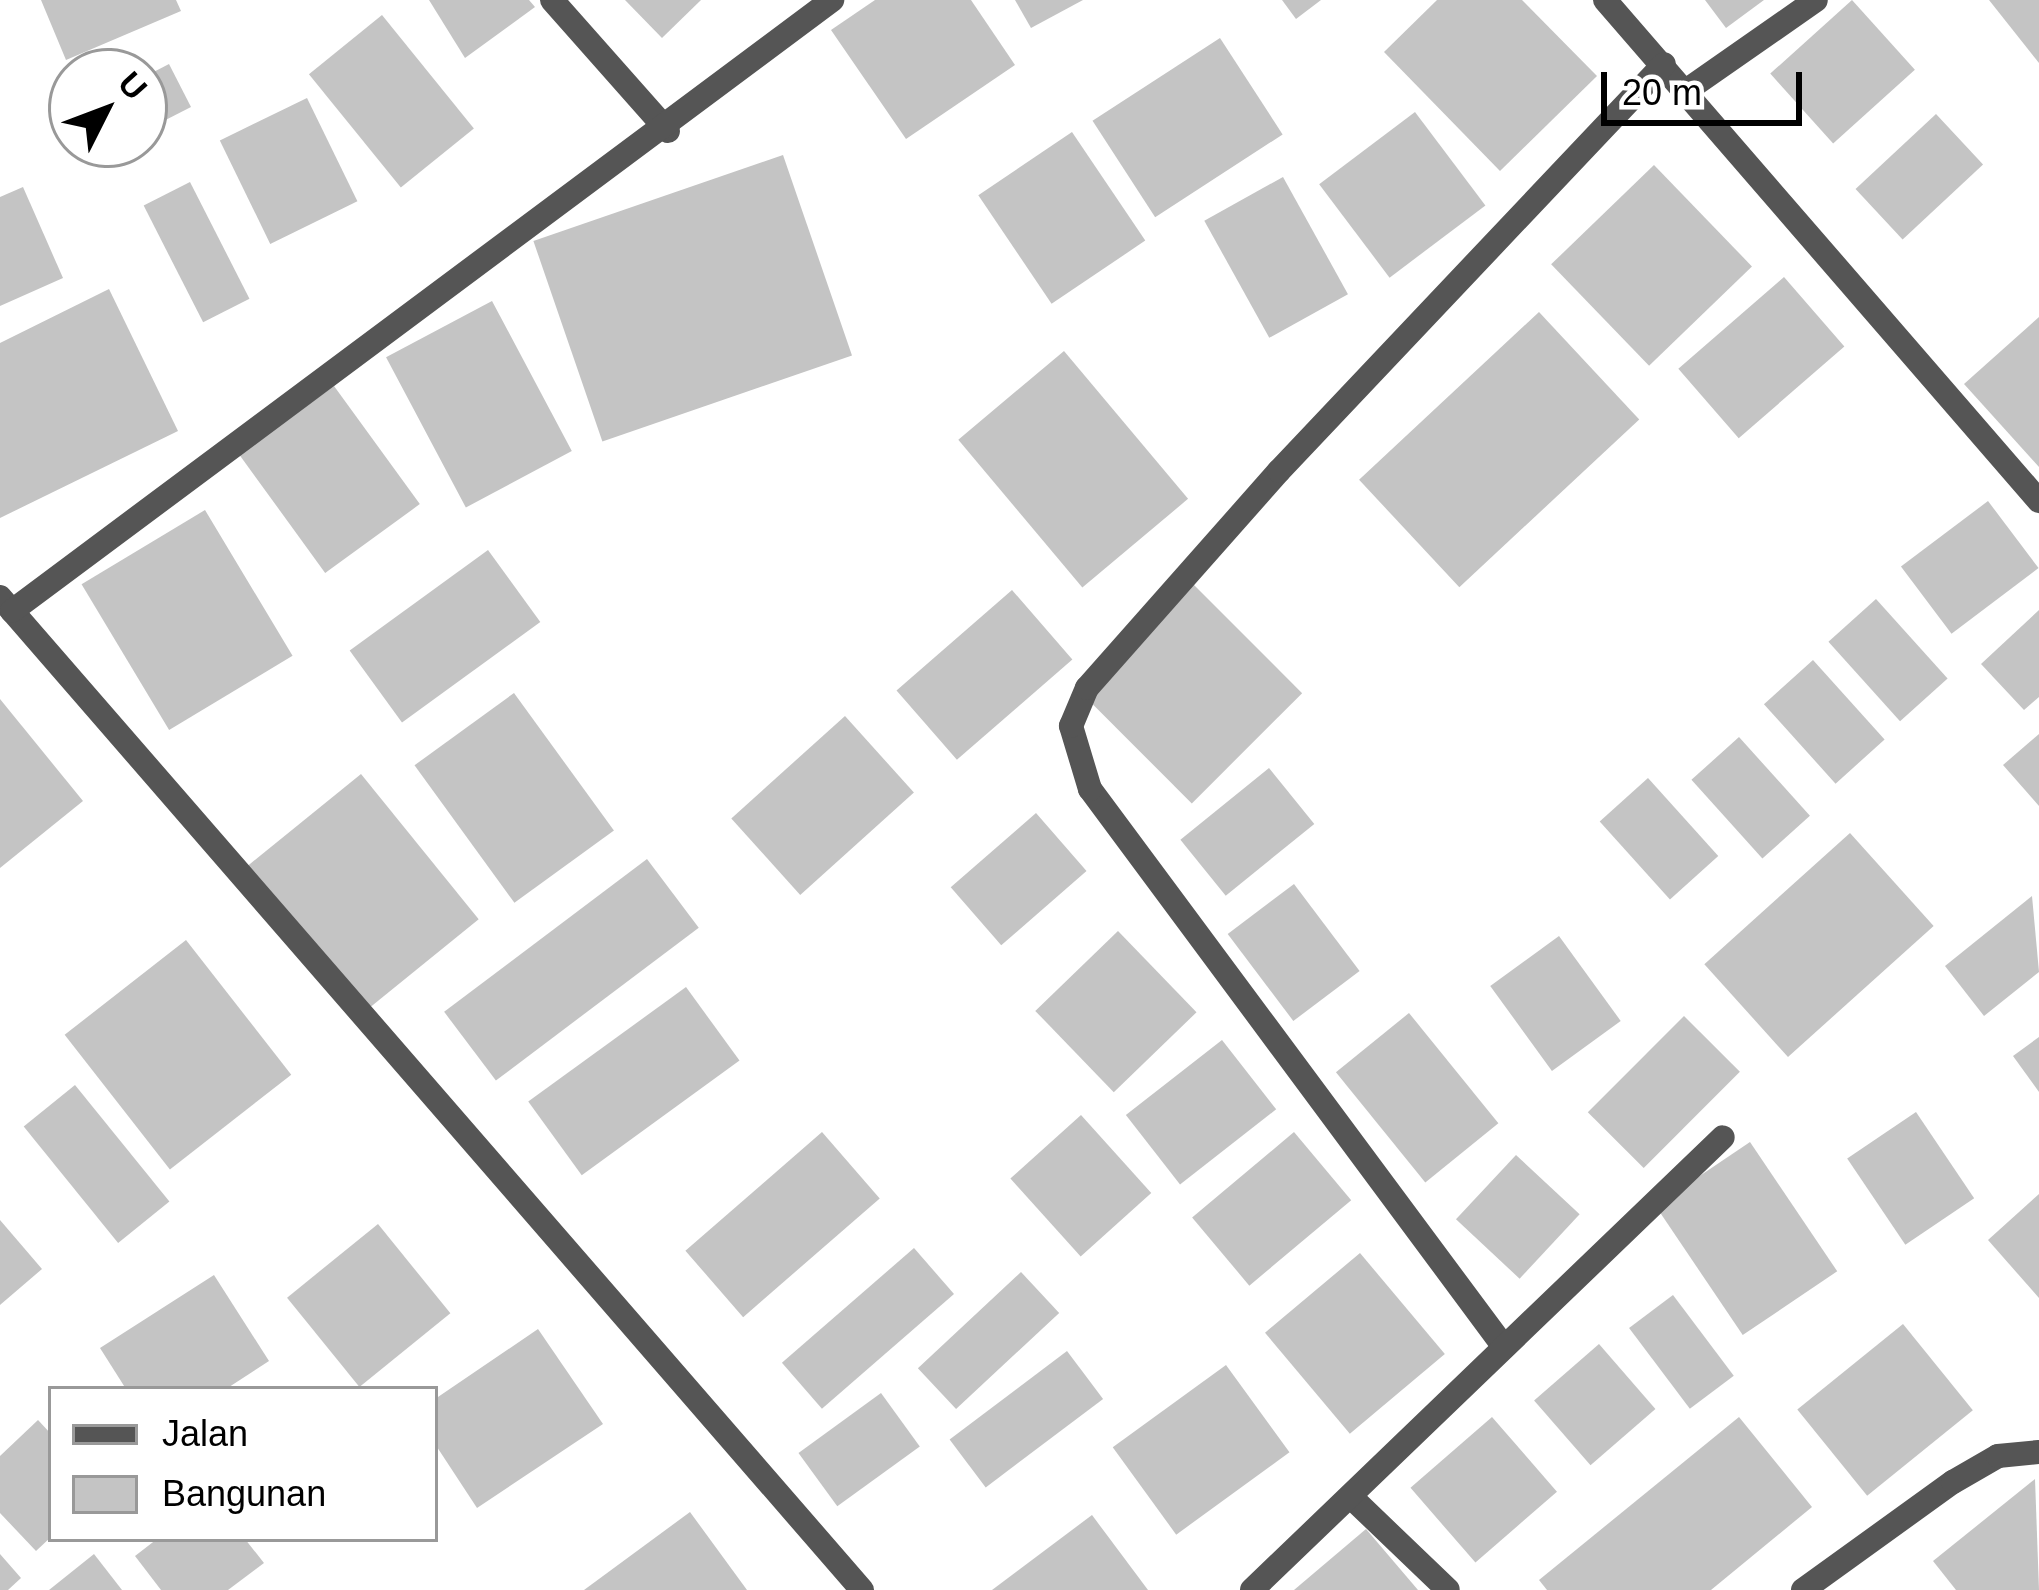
<!DOCTYPE html>
<html>
<head>
<meta charset="utf-8">
<style>
	body { margin:0 }
	#map { position:relative; width:2039px; height:1590px; overflow:hidden; background:#fff; font-family:Arial,sans-serif }
	div>[style] { position:absolute }
	.building>* { inset:0; background:#c4c4c4; transform-origin:0 0 }
	.street>* { height:24px; margin:-12px; padding:0 12px; transform-origin:12px; border-radius:12px; background:#555 }
	span { translate:-50% -50%; white-space:nowrap; text-align:center; line-height:1.15; -webkit-text-stroke:10px #fff; paint-order:stroke }
	.legend { position:absolute; left:48px; top:1386px; width:390px; height:156px; box-sizing:border-box; background:#fff; border:3px solid #999; margin:0; padding:15px 21px; list-style:none; font-size:36px; color:#000 }
	.legend li { display:flex; align-items:center; gap:24px; height:60px }
	.legend b { width:60px; border:3px solid #999 }
	.north { position:absolute; left:48px; top:48px; width:120px; height:120px; box-sizing:border-box; background:#fff; border:3px solid #999; border-radius:50%; rotate:48deg; font-size:33px; font-weight:700; line-height:48px; text-align:center; color:#000 }
	.north::after { content:''; display:block; margin:auto; width:42px; height:54px; background:#000; clip-path:polygon(50% 0,100% 100%,50% 72%,0 100%) }
	.scale { position:absolute; left:1601px; top:72px; width:201px; height:54px; box-sizing:border-box; border:6px solid #000; border-top:0; padding-left:15px; font-size:36px; line-height:42px; white-space:nowrap; color:#000; -webkit-text-stroke:9px #fff; paint-order:stroke }
</style>
</head>
<body>
<div id="map">
	<div class="building">
		<i style="clip-path:polygon(41px 0,176px 0,181px 11px,66px 60px)"></i>
		<i style="clip-path:polygon(429px 0,529px 0,535px 7px,465px 58px)"></i>
		<i style="clip-path:polygon(625px 0,701px 0,662px 38px)"></i>
		<i style="clip-path:polygon(875px 0,971px 0,1015px 65px,906px 139px,831px 30px)"></i>
		<i style="clip-path:polygon(1015px 0,1083px 0,1031px 28px)"></i>
		<i style="clip-path:polygon(1282px 0,1321px 0,1296px 19px)"></i>
		<i style="clip-path:polygon(1437px 0,1522px 0,1597px 76px,1500px 171px,1384px 52px)"></i>
		<i style="clip-path:polygon(1705px 0,1764px 0,1726px 28px)"></i>
		<i style="left:1852px;top:0;width:94px;height:110px;rotate:48deg"></i>
		<i style="clip-path:polygon(1989px 0,2039px 0,2039px 63px)"></i>
		<i style="left:382px;top:15px;width:146px;height:94px;rotate:51deg"></i>
		<i style="left:1220px;top:38px;width:115px;height:152px;rotate:57deg"></i>
		<i style="clip-path:polygon(169px 64px,191px 107px,144px 131px,144px 77px)"></i>
		<i style="left:307px;top:98px;width:115px;height:97px;rotate:64deg"></i>
		<i style="left:1415px;top:112px;width:117px;height:120px;rotate:53deg"></i>
		<i style="left:1936px;top:114px;width:69px;height:110px;rotate:47deg"></i>
		<i style="left:1072px;top:132px;width:131px;height:113px;rotate:56deg"></i>
		<i style="left:783px;top:155px;width:212px;height:264px;rotate:71deg"></i>
		<i style="left:1654px;top:165px;width:141px;height:143px;rotate:46deg"></i>
		<i style="left:1283px;top:177px;width:134px;height:90px;rotate:61deg"></i>
		<i style="left:190px;top:182px;width:131px;height:52px;rotate:63deg"></i>
		<i style="clip-path:polygon(23px 187px,63px 278px,0 306px,0 197px)"></i>
		<i style="left:1784px;top:277px;width:92px;height:140px;rotate:49deg"></i>
		<i style="clip-path:polygon(109px 289px,178px 431px,0 518px,0 343px)"></i>
		<i style="left:492px;top:301px;width:170px;height:120px;rotate:62deg"></i>
		<i style="left:1539px;top:312px;width:147px;height:246px;rotate:47deg"></i>
		<i style="clip-path:polygon(2039px 317px,2039px 467px,1964px 384px)"></i>
		<i style="left:1064px;top:351px;width:193px;height:138px;rotate:50deg"></i>
		<i style="left:334px;top:386px;width:146px;height:117px;rotate:54deg"></i>
		<i style="left:1988px;top:501px;width:84px;height:109px;rotate:53deg"></i>
		<i style="left:205px;top:510px;width:170px;height:144px;rotate:59deg"></i>
		<i style="left:488px;top:550px;width:89px;height:171px;rotate:54deg"></i>
		<i style="left:1189px;top:580px;width:160px;height:156px;rotate:45deg"></i>
		<i style="left:1012px;top:590px;width:92px;height:153px;rotate:49deg"></i>
		<i style="left:1876px;top:599px;width:107px;height:64px;rotate:48deg"></i>
		<i style="clip-path:polygon(2039px 610px,2039px 697px,2024px 710px,1981px 664px)"></i>
		<i style="left:1813px;top:660px;width:107px;height:66px;rotate:48deg"></i>
		<i style="left:514px;top:693px;width:170px;height:123px;rotate:54deg"></i>
		<i style="clip-path:polygon(0 699px,83px 801px,0 868px)"></i>
		<i style="left:845px;top:716px;width:103px;height:153px;rotate:48deg"></i>
		<i style="clip-path:polygon(2039px 734px,2039px 806px,2003px 765px)"></i>
		<i style="left:1739px;top:737px;width:106px;height:64px;rotate:48deg"></i>
		<i style="left:1269px;top:768px;width:72px;height:114px;rotate:51deg"></i>
		<i style="left:361px;top:774px;width:187px;height:146px;rotate:51deg"></i>
		<i style="left:1648px;top:778px;width:105px;height:65px;rotate:48deg"></i>
		<i style="left:1036px;top:813px;width:77px;height:113px;rotate:49deg"></i>
		<i style="left:1850px;top:833px;width:125px;height:196px;rotate:48deg"></i>
		<i style="left:647px;top:859px;width:86px;height:254px;rotate:53deg"></i>
		<i style="left:1294px;top:884px;width:109px;height:83px;rotate:53deg"></i>
		<i style="clip-path:polygon(2032px 896px,2039px 972px,1984px 1016px,1945px 966px)"></i>
		<i style="left:1118px;top:931px;width:113px;height:115px;rotate:46deg"></i>
		<i style="left:1559px;top:936px;width:105px;height:85px;rotate:54deg"></i>
		<i style="left:186px;top:940px;width:171px;height:154px;rotate:52deg"></i>
		<i style="left:686px;top:987px;width:91px;height:195px;rotate:54deg"></i>
		<i style="left:1409px;top:1013px;width:142px;height:94px;rotate:51deg"></i>
		<i style="left:1684px;top:1016px;width:79px;height:136px;rotate:45deg"></i>
		<i style="clip-path:polygon(2039px 1037px,2039px 1092px,2013px 1056px)"></i>
		<i style="left:1222px;top:1040px;width:88px;height:122px;rotate:52deg"></i>
		<i style="left:75px;top:1085px;width:150px;height:66px;rotate:51deg"></i>
		<i style="left:1916px;top:1112px;width:104px;height:83px;rotate:56deg"></i>
		<i style="left:1081px;top:1115px;width:105px;height:95px;rotate:48deg"></i>
		<i style="left:822px;top:1132px;width:88px;height:181px;rotate:49deg"></i>
		<i style="left:1294px;top:1132px;width:89px;height:133px;rotate:50deg"></i>
		<i style="left:1750px;top:1142px;width:156px;height:114px;rotate:56deg"></i>
		<i style="left:1516px;top:1155px;width:87px;height:88px;rotate:43deg"></i>
		<i style="clip-path:polygon(2039px 1194px,2039px 1298px,1988px 1240px)"></i>
		<i style="clip-path:polygon(0 1220px,42px 1269px,0 1305px)"></i>
		<i style="left:378px;top:1224px;width:115px;height:117px;rotate:51deg"></i>
		<i style="left:914px;top:1248px;width:61px;height:175px;rotate:49deg"></i>
		<i style="left:1360px;top:1253px;width:132px;height:124px;rotate:50deg"></i>
		<i style="left:1021px;top:1272px;width:56px;height:141px;rotate:47deg"></i>
		<i style="clip-path:polygon(214px 1275px,269px 1361px,226px 1389px,126px 1389px,100px 1348px)"></i>
		<i style="left:1673px;top:1295px;width:101px;height:55px;rotate:53deg"></i>
		<i style="left:1903px;top:1324px;width:111px;height:136px;rotate:51deg"></i>
		<i style="clip-path:polygon(538px 1329px,603px 1424px,477px 1508px,435px 1444px,435px 1399px)"></i>
		<i style="left:1599px;top:1344px;width:86px;height:86px;rotate:49deg"></i>
		<i style="left:1067px;top:1351px;width:60px;height:147px;rotate:53deg"></i>
		<i style="left:1226px;top:1365px;width:108px;height:140px;rotate:54deg"></i>
		<i style="left:881px;top:1393px;width:66px;height:102px;rotate:54deg"></i>
		<i style="left:1492px;top:1417px;width:99px;height:108px;rotate:49deg"></i>
		<i style="clip-path:polygon(1739px 1417px,1812px 1507px,1711px 1590px,1547px 1590px,1539px 1580px)"></i>
		<i style="clip-path:polygon(38px 1420px,51px 1434px,51px 1537px,36px 1551px,0 1513px,0 1456px)"></i>
		<i style="clip-path:polygon(2035px 1479px,2039px 1590px,1956px 1590px,1933px 1561px)"></i>
		<i style="clip-path:polygon(690px 1512px,747px 1590px,584px 1590px)"></i>
		<i style="clip-path:polygon(1092px 1515px,1148px 1590px,992px 1590px)"></i>
		<i style="clip-path:polygon(1366px 1529px,1418px 1590px,1294px 1590px)"></i>
		<i style="clip-path:polygon(157px 1539px,245px 1539px,264px 1563px,228px 1590px,161px 1590px,135px 1556px)"></i>
		<i style="clip-path:polygon(0 1554px,21px 1578px,8px 1590px,0 1590px)"></i>
		<i style="clip-path:polygon(94px 1554px,122px 1590px,49px 1590px)"></i>
	</div>
	<div class="street">
		<i style="left:552px;top:0;width:175px;rotate:48.5deg"></i>
		<i style="left:1605px;top:0;width:663px;rotate:49.1deg"></i>
		<i style="left:1687px;top:90px;width:157px;rotate:-34.9deg"></i>
		<i style="left:0;top:597px;width:1315px;rotate:49.04deg"></i>
		<i style="left:12px;top:611px;width:1023px;rotate:-36.69deg"></i>
		<i style="left:1504px;top:1347px;width:695px;rotate:-126.57deg"></i>
		<i style="left:1090px;top:789px;width:66px;rotate:-106.8deg"></i>
		<i style="left:1071px;top:726px;width:41px;rotate:-67.2deg"></i>
		<i style="left:1087px;top:688px;width:290px;rotate:-48.5deg"></i>
		<i style="left:1279px;top:471px;width:560px;rotate:-46.59deg"></i>
		<i style="left:1351px;top:1497px;width:134px;rotate:43.8deg"></i>
		<i style="left:1252px;top:1590px;width:653px;rotate:-43.88deg"></i>
		<i style="left:1803px;top:1590px;width:185px;rotate:-35.8deg"></i>
		<i style="left:1953px;top:1482px;width:52px;rotate:-30deg"></i>
		<i style="left:1998px;top:1456px;width:41px;rotate:-5.6deg"></i>
	</div>
	<ul class="legend">
	<li><b style="height:15px;background:#555"></b>Jalan</li>
	<li><b style="height:33px;background:#c4c4c4"></b>Bangunan</li>
	</ul>
	<div class="north">U</div>
	<div class="scale">20 m</div>
</div>
</body>
</html>
